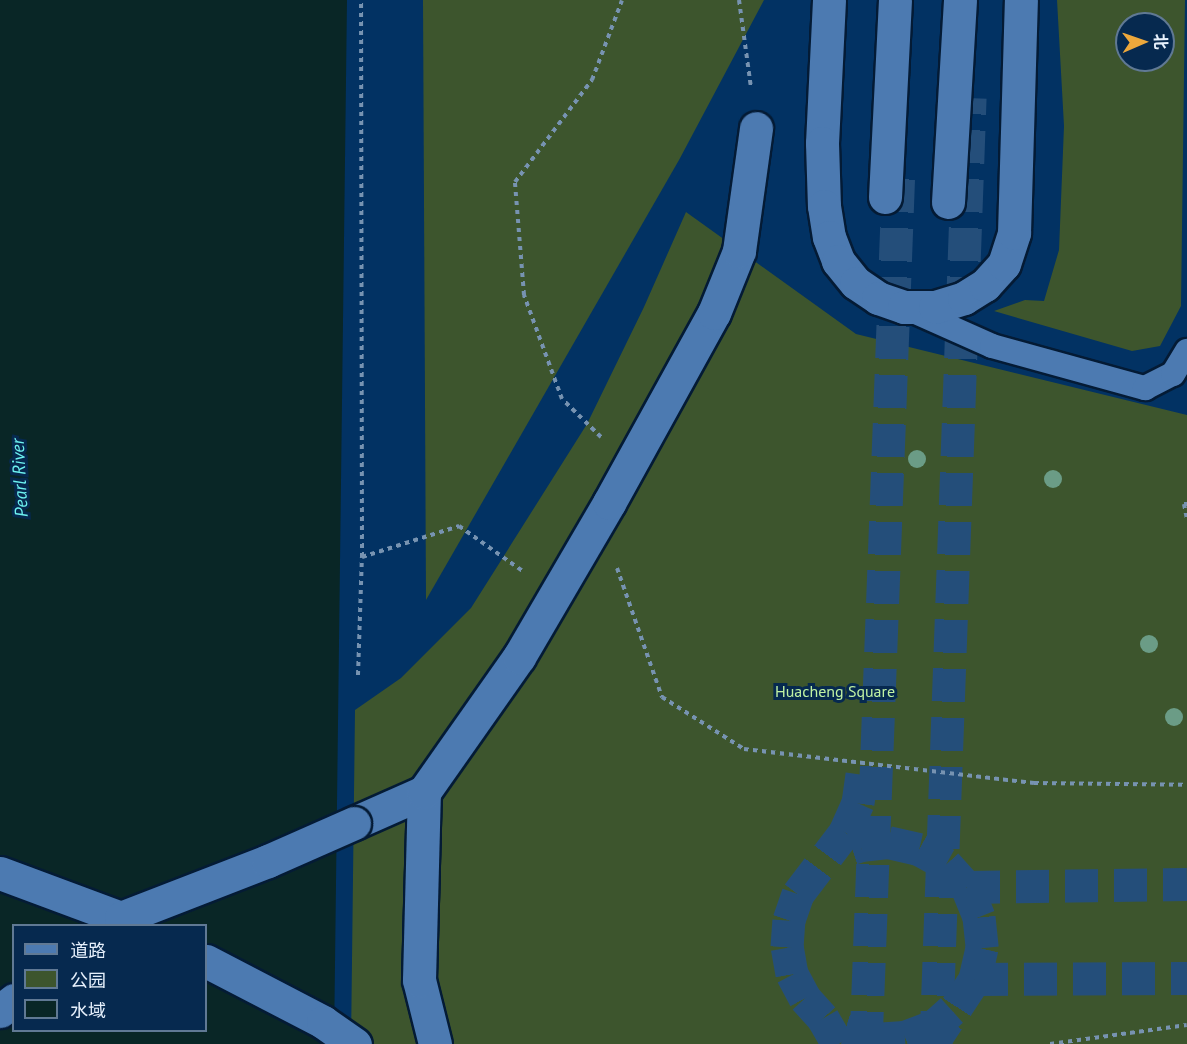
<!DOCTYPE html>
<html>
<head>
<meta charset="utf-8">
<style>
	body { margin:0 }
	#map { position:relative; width:1187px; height:1044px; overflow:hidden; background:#023263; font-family:"PT Sans","Noto Sans SC",sans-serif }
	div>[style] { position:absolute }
	.green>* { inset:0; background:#3d552d }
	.water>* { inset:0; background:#092626 }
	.secondary-tunnel>* { height:33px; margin-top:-16.5px; transform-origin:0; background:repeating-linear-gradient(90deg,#244e7a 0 33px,transparent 0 49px) }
	.path>* { height:4px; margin-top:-2px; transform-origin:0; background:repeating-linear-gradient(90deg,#7793b1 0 4.5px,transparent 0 9px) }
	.roads { filter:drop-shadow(2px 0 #041b35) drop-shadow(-2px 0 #041b35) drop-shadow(0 2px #041b35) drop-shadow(0 -2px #041b35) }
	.service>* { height:24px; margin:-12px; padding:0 12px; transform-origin:12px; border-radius:12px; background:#4c7ab1 }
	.pedestrian>* { height:33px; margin:-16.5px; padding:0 16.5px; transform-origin:16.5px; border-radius:16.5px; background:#4c7ab1 }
	.secondary>* { height:33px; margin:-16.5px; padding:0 16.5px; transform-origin:16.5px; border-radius:16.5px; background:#4c7ab1 }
	.bridges { filter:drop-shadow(2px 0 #041b35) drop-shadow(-2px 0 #041b35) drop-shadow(0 2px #041b35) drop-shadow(0 -2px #041b35) }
	.pedestrian-bridge>* { height:33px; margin:-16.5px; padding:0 16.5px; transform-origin:16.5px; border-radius:16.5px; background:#4c7ab1 }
	.trees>* { width:18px; height:18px; margin:-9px; border-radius:50%; background:#6b9c86 }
	span { translate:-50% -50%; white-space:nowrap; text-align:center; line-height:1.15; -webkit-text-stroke:6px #06294f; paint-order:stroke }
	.park-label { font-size:16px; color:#c1f2a3 }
	.water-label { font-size:18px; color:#6df2f0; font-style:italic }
	.legend { position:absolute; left:12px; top:924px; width:195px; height:108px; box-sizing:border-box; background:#06294f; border:2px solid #607994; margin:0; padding:8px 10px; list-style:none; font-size:18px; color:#e6f0fc }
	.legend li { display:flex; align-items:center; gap:12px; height:30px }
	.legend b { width:30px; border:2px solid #607994 }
	.north { position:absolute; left:1115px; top:12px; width:60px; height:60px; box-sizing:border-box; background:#06294f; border:2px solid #607994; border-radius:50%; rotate:88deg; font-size:16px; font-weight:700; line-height:24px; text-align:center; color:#e6f0fc }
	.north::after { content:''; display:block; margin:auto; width:21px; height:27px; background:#eda83c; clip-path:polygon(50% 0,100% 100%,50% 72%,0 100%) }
</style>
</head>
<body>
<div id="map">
	<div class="green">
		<i style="clip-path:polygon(423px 0,764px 0,679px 160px,426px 600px)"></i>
		<i style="clip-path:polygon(evenodd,1057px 0,1185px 0,1181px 306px,1160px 346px,1132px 351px,994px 311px,1025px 300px,1044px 301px,1059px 250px,1064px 126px,1057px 0,1127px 24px,1163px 24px,1163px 60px,1127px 60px,1127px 24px)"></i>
		<i style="clip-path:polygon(686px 212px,856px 334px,1187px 415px,1187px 1044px,351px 1044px,355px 710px,401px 678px,471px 608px,587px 424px,644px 307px)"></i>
	</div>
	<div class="water">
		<i style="clip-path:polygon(evenodd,0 0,347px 0,334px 1044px,0 1044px,0 0,14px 926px,206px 926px,206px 1030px,14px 1030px,14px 926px)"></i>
	</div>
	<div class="secondary-tunnel">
		<i style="left:852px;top:848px;width:9px;rotate:-18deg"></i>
		<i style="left:861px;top:845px;width:27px;rotate:-6deg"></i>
		<i style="left:888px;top:842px;width:32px;rotate:13deg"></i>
		<i style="left:919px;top:849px;width:31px;rotate:29deg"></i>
		<i style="left:946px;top:864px;width:31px;rotate:48deg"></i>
		<i style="left:967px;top:887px;width:32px;rotate:68deg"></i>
		<i style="left:979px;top:917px;width:31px;rotate:84deg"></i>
		<i style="left:982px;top:948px;width:32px;rotate:103deg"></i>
		<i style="left:975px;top:979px;width:71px;rotate:123.5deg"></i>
		<i style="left:967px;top:887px;width:220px;rotate:-0.8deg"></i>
		<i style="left:975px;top:979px;width:212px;rotate:-0.3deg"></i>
		<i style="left:845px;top:1030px;width:30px;rotate:17deg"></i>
		<i style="left:874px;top:1039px;width:31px;rotate:-4deg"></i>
		<i style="left:905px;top:1037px;width:31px;rotate:-21deg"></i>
		<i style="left:934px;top:1026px;width:24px;rotate:-42deg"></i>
		<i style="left:838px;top:1044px;width:30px;rotate:-120deg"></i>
		<i style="left:823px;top:1018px;width:27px;rotate:-132deg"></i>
		<i style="left:805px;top:998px;width:27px;rotate:-118deg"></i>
		<i style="left:792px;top:974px;width:27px;rotate:-100deg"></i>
		<i style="left:787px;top:947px;width:27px;rotate:-86deg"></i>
		<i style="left:789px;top:920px;width:28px;rotate:-71deg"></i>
		<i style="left:798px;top:894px;width:78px;rotate:-52.8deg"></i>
		<i style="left:845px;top:832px;width:32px;rotate:-66deg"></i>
		<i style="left:858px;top:803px;width:29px;rotate:-82deg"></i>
		<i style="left:866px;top:1044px;width:881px;rotate:-87.85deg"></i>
		<i style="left:936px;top:1044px;width:947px;rotate:-87.94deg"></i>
	</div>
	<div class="path">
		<i style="left:739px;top:0;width:89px;rotate:82.2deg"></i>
		<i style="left:601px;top:437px;width:54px;rotate:-135.7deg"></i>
		<i style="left:562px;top:399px;width:111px;rotate:-110.1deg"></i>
		<i style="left:524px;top:295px;width:113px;rotate:-94.6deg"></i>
		<i style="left:515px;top:182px;width:128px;rotate:-53deg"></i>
		<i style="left:592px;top:80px;width:85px;rotate:-69.4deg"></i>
		<i style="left:1187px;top:504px;width:3px;rotate:180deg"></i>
		<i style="left:1184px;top:504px;width:16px;rotate:79deg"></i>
		<i style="left:362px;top:557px;width:102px;rotate:-17.7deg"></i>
		<i style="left:459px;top:526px;width:80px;rotate:35.3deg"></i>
		<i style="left:617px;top:568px;width:137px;rotate:70.8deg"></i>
		<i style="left:662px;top:697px;width:97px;rotate:32.4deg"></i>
		<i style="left:744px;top:749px;width:292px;rotate:6.7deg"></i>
		<i style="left:1034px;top:783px;width:153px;rotate:0.7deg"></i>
		<i style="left:358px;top:675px;width:118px;rotate:-88.1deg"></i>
		<i style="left:362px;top:557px;width:557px;rotate:-90.1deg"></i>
		<i style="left:1050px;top:1044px;width:138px;rotate:-7.9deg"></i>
	</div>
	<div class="roads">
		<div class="service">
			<i style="left:909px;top:309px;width:91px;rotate:24deg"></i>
			<i style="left:992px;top:346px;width:159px;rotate:15.4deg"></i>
			<i style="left:1145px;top:388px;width:31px;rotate:-27deg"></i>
			<i style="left:1173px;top:374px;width:27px;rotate:-59deg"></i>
		</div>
		<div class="pedestrian">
			<i style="left:354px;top:823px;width:77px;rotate:-23.9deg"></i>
			<i style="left:206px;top:961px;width:132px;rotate:27.5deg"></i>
			<i style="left:323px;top:1022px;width:39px;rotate:35deg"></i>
			<i style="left:0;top:1011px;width:18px;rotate:-38deg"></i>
			<i style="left:435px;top:1044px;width:66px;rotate:-104deg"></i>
			<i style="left:419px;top:980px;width:188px;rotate:-88.5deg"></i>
			<i style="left:424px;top:792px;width:165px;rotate:-54.9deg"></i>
			<i style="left:519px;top:657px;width:178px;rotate:-59.7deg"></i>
			<i style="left:609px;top:503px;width:217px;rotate:-61.1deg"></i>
			<i style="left:714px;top:313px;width:67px;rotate:-68deg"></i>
			<i style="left:739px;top:251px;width:124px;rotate:-82.1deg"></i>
		</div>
		<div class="secondary">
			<i style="left:829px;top:0;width:143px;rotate:92.8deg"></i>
			<i style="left:822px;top:143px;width:63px;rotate:88.2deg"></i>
			<i style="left:824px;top:206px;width:31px;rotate:81deg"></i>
			<i style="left:829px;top:237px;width:26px;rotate:69deg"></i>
			<i style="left:838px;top:261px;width:28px;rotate:51deg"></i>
			<i style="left:856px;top:283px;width:27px;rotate:34deg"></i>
			<i style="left:878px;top:298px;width:28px;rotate:19deg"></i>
			<i style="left:904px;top:307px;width:31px"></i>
			<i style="left:935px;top:307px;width:30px;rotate:-17deg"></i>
			<i style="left:964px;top:298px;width:25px;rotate:-32deg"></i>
			<i style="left:985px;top:285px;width:28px;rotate:-48deg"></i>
			<i style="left:1004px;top:264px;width:33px;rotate:-72deg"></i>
			<i style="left:1014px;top:233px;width:233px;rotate:-88.3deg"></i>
			<i style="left:885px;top:197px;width:197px;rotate:-87.1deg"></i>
			<i style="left:948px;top:202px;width:202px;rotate:-86.6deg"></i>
		</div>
	</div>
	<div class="bridges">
		<div class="pedestrian-bridge">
			<i style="left:0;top:873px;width:129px;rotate:20.4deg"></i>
			<i style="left:121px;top:918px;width:158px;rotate:-21.2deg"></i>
			<i style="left:268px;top:861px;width:94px;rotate:-23.8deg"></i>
		</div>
	</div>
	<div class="trees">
		<i style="left:917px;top:459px"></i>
		<i style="left:1053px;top:479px"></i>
		<i style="left:1149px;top:644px"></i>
		<i style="left:1174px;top:717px"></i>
	</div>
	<div class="park-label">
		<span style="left:835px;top:691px">Huacheng Square</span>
	</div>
	<div class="water-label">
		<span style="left:20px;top:478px;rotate:-93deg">Pearl River</span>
	</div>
	<ul class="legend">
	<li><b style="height:8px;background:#4c7ab1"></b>道路</li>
	<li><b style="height:16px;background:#3d552d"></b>公园</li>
	<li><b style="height:16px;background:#092626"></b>水域</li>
	</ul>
	<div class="north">北</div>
</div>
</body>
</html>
